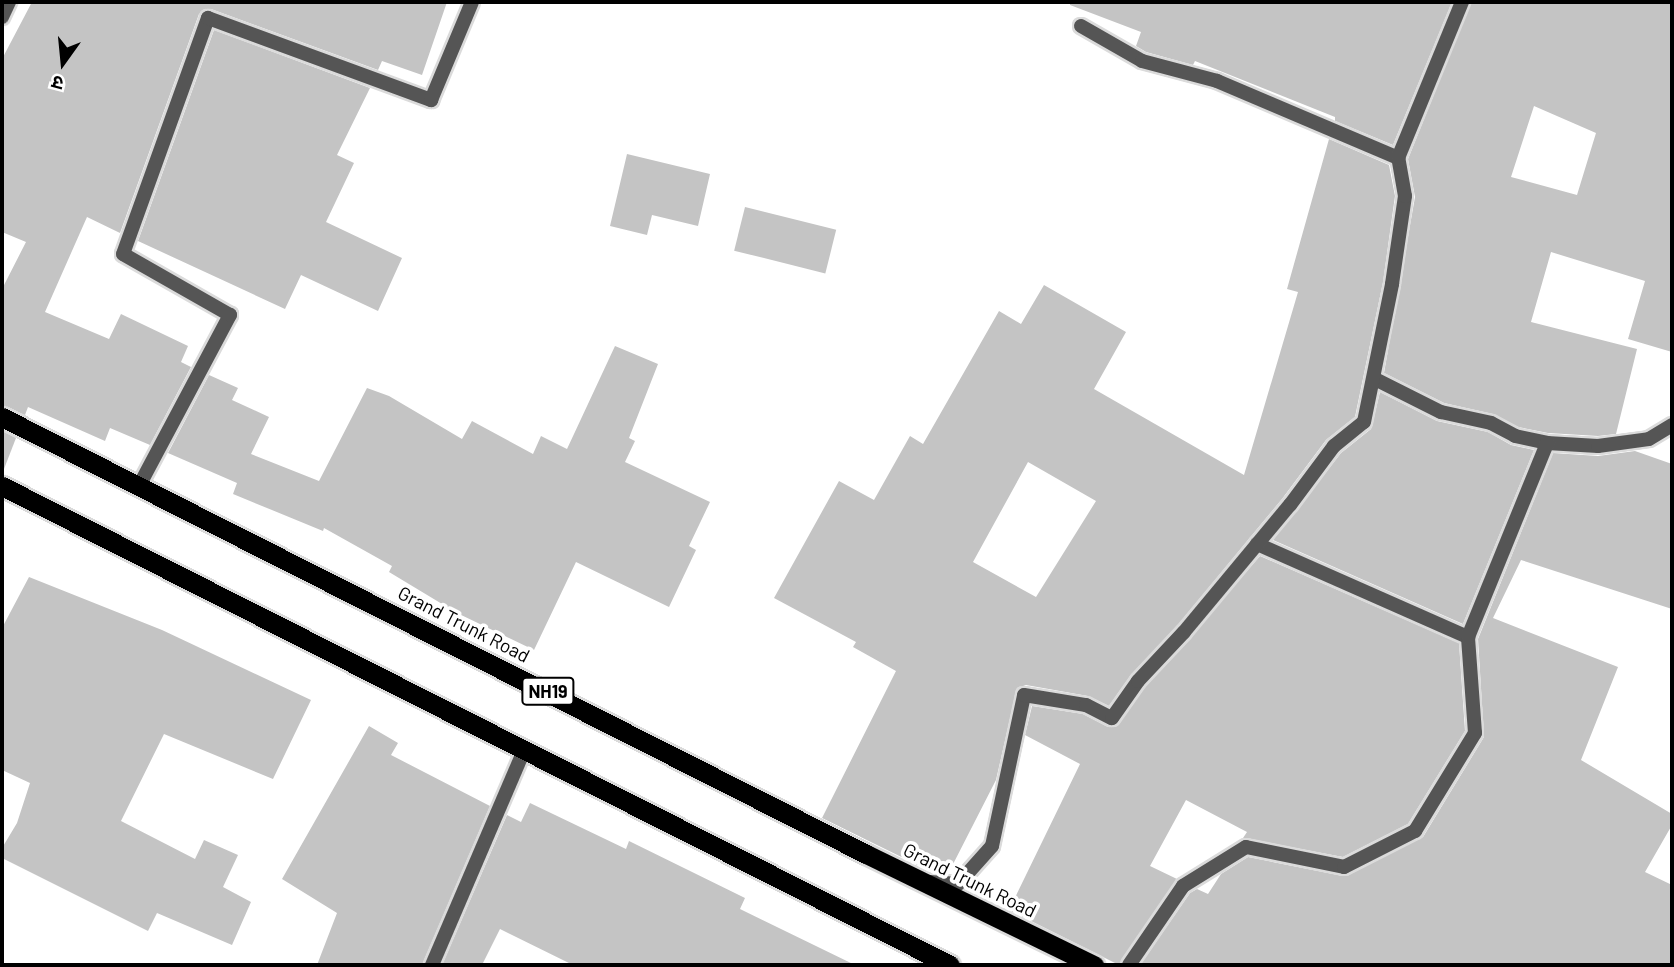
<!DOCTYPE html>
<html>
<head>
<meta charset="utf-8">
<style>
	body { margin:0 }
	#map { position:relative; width:1674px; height:967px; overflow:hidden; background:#fff; font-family:Barlow,"Noto Sans Devanagari",sans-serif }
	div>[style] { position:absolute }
	.building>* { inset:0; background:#c4c4c4; transform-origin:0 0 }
	.roads { filter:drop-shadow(2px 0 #dbdbdb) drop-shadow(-2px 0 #dbdbdb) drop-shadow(0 2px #dbdbdb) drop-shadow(0 -2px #dbdbdb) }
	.minor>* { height:14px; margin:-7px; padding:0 7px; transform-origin:7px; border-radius:7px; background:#555 }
	.trunk>* { height:19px; margin:-9.5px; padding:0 9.5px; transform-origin:9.5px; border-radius:9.5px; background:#000 }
	span { translate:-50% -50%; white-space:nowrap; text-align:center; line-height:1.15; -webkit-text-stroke:7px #fff; paint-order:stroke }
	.shield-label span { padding:2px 5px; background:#fff; border:2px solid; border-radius:5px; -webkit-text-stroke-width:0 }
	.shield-label { font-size:18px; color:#000; font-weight:700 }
	.street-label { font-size:19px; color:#000 }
	.frame { position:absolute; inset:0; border:4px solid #000; pointer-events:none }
	.north { position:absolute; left:28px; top:28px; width:70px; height:70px; -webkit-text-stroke:5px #fff; paint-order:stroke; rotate:195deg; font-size:19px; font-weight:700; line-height:28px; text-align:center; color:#000 }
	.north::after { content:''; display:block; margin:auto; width:24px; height:32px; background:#000; clip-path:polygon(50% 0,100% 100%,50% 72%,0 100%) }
</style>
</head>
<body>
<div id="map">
	<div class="building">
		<i style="clip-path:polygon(32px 2px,447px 2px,422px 75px,382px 61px,378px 70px,211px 9px,199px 14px,120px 233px,87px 217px,45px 312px,109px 339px,121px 314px,188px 346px,181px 362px,191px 367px,150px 445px,110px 428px,105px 441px,28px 407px,25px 415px,2px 405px,2px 289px,26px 242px,2px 232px,2px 59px)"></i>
		<i style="clip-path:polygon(1070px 2px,1452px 2px,1393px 145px,1335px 121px,1335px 117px,1195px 61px,1193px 65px,1146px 52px,1136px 46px,1141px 32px,1070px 5px)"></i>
		<i style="clip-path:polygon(evenodd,1471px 2px,1672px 2px,1672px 352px,1628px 339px,1645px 281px,1551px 252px,1531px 322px,1637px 349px,1616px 434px,1598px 436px,1548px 433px,1518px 427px,1493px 414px,1444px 403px,1384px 373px,1415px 197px,1408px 159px,1471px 2px,1534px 106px,1596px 133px,1577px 195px,1511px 177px,1534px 106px)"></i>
		<i style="clip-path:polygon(214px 30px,370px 88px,337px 155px,354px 163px,326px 222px,402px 258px,378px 311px,301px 275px,285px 309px,138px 241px)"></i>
		<i style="clip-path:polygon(evenodd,1329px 139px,1389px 165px,1395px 196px,1383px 282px,1355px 417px,1326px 440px,1282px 499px,1177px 626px,1131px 675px,1109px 706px,1088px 696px,1026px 685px,1017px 688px,996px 780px,948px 874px,932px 872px,822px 818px,896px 671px,853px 647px,856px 642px,774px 598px,839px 481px,874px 500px,910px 436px,923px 444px,999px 311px,1021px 324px,1044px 285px,1126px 332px,1094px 389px,1244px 475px,1298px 292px,1287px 289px,1329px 139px,1028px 462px,1096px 501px,1036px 597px,973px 562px,1028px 462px)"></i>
		<i style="clip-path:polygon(627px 154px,710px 174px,698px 226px,652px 215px,647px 235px,610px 226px)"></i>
		<i style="left:745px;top:207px;width:94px;height:45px;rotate:14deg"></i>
		<i style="clip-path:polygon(615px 346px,658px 364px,629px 438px,635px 441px,625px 462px,710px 502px,689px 546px,696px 550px,669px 607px,576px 562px,534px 650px,457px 613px,389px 572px,392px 566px,324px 528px,323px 531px,233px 494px,237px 483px,168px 453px,209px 375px,238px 388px,232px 400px,269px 417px,251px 454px,319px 481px,367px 388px,389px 396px,462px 439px,472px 421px,533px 454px,541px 436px,567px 449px)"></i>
		<i style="clip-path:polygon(1380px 392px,1437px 421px,1488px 432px,1511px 445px,1534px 450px,1463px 624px,1273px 540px,1341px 453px,1371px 429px)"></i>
		<i style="clip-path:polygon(2px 431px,16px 438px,4px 469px,2px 468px)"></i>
		<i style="clip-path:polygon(1635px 451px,1672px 464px,1672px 609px,1521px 560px,1493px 618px,1618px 667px,1581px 760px,1672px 814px,1672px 825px,1645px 872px,1672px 885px,1672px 965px,1140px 965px,1190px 893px,1197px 889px,1208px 894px,1221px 874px,1248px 857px,1343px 876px,1423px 837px,1484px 737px,1478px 639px,1553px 453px,1598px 456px)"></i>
		<i style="clip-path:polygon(1260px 556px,1459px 643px,1465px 731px,1408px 824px,1343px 857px,1243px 838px,1247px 832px,1186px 800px,1150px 866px,1177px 879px,1119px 965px,1009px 910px,1080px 764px,1025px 735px,1032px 706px,1083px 714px,1108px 727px,1117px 726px,1145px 687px)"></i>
		<i style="clip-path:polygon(29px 577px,162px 630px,311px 700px,273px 779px,164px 734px,121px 821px,195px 859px,204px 840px,238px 855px,223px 887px,251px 902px,232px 945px,157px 913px,148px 931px,2px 858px,2px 848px,17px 823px,30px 783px,2px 770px,2px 628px)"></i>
		<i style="clip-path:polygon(369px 726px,398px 743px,391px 755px,490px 806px,422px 965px,317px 965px,337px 913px,282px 879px)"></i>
		<i style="clip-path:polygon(530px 803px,626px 849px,629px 841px,745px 898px,740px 909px,855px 965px,573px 965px,500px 929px,482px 965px,442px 965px,507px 815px,521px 822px)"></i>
	</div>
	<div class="roads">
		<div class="minor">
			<i style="left:2px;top:17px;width:17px;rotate:-65deg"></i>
			<i style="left:1081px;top:26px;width:70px;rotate:29.8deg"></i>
			<i style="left:1142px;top:61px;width:78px;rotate:14.9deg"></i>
			<i style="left:1217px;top:81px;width:197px;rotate:23deg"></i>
			<i style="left:1375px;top:379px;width:74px;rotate:26.6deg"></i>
			<i style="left:1441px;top:412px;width:51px;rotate:12.4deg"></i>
			<i style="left:1491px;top:423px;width:27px;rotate:28deg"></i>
			<i style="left:1515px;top:436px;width:33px;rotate:12deg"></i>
			<i style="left:1547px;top:443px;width:51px;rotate:3.4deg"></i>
			<i style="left:1598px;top:446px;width:51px;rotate:-7.8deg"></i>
			<i style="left:1649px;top:439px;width:27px;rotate:-31deg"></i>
			<i style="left:139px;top:486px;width:194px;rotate:-62deg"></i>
			<i style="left:230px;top:315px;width:123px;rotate:-150.3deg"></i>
			<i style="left:123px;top:254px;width:251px;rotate:-70.2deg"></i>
			<i style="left:208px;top:18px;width:238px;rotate:20.2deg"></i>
			<i style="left:431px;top:100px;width:106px;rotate:-67.3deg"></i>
			<i style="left:1257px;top:544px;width:231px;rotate:23.8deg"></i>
			<i style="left:930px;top:882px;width:28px;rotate:4deg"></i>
			<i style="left:958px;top:884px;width:51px;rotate:-48.2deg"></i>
			<i style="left:992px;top:846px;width:154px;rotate:-78deg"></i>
			<i style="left:1024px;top:695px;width:63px;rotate:9.2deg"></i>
			<i style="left:1086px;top:705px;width:29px;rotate:27deg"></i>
			<i style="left:1112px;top:718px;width:45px;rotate:-54.9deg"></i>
			<i style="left:1138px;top:681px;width:67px;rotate:-46.8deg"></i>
			<i style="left:1184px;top:632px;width:165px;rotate:-50.2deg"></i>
			<i style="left:1290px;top:505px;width:74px;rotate:-53.3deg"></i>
			<i style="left:1334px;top:446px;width:38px;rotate:-39deg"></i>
			<i style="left:1364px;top:422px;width:141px;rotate:-78.5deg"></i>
			<i style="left:1392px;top:284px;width:89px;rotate:-81.6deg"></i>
			<i style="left:1405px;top:196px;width:39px;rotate:-100deg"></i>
			<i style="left:1398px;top:158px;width:169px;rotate:-67.7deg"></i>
			<i style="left:432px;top:965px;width:234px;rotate:-66.8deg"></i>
			<i style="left:1129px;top:965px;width:96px;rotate:-55.6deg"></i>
			<i style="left:1183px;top:886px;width:74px;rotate:-31.8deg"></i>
			<i style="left:1246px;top:847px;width:100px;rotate:11.5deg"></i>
			<i style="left:1344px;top:867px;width:80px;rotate:-26.9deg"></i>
			<i style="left:1415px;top:831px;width:115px;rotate:-58.5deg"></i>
			<i style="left:1475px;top:733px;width:96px;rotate:-94.2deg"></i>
			<i style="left:1468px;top:637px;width:209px;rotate:-67.8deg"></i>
		</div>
		<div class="trunk">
			<i style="left:2px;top:417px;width:968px;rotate:26.83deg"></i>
			<i style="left:866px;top:854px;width:254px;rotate:26deg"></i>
			<i style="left:2px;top:486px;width:1062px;rotate:26.81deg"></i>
		</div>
	</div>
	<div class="shield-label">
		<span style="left:548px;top:691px">NH19</span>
	</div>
	<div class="street-label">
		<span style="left:464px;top:624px;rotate:27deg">Grand Trunk Road</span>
		<span style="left:970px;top:880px;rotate:26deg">Grand Trunk Road</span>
	</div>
	<div class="frame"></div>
	<div class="north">उ</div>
</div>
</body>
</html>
